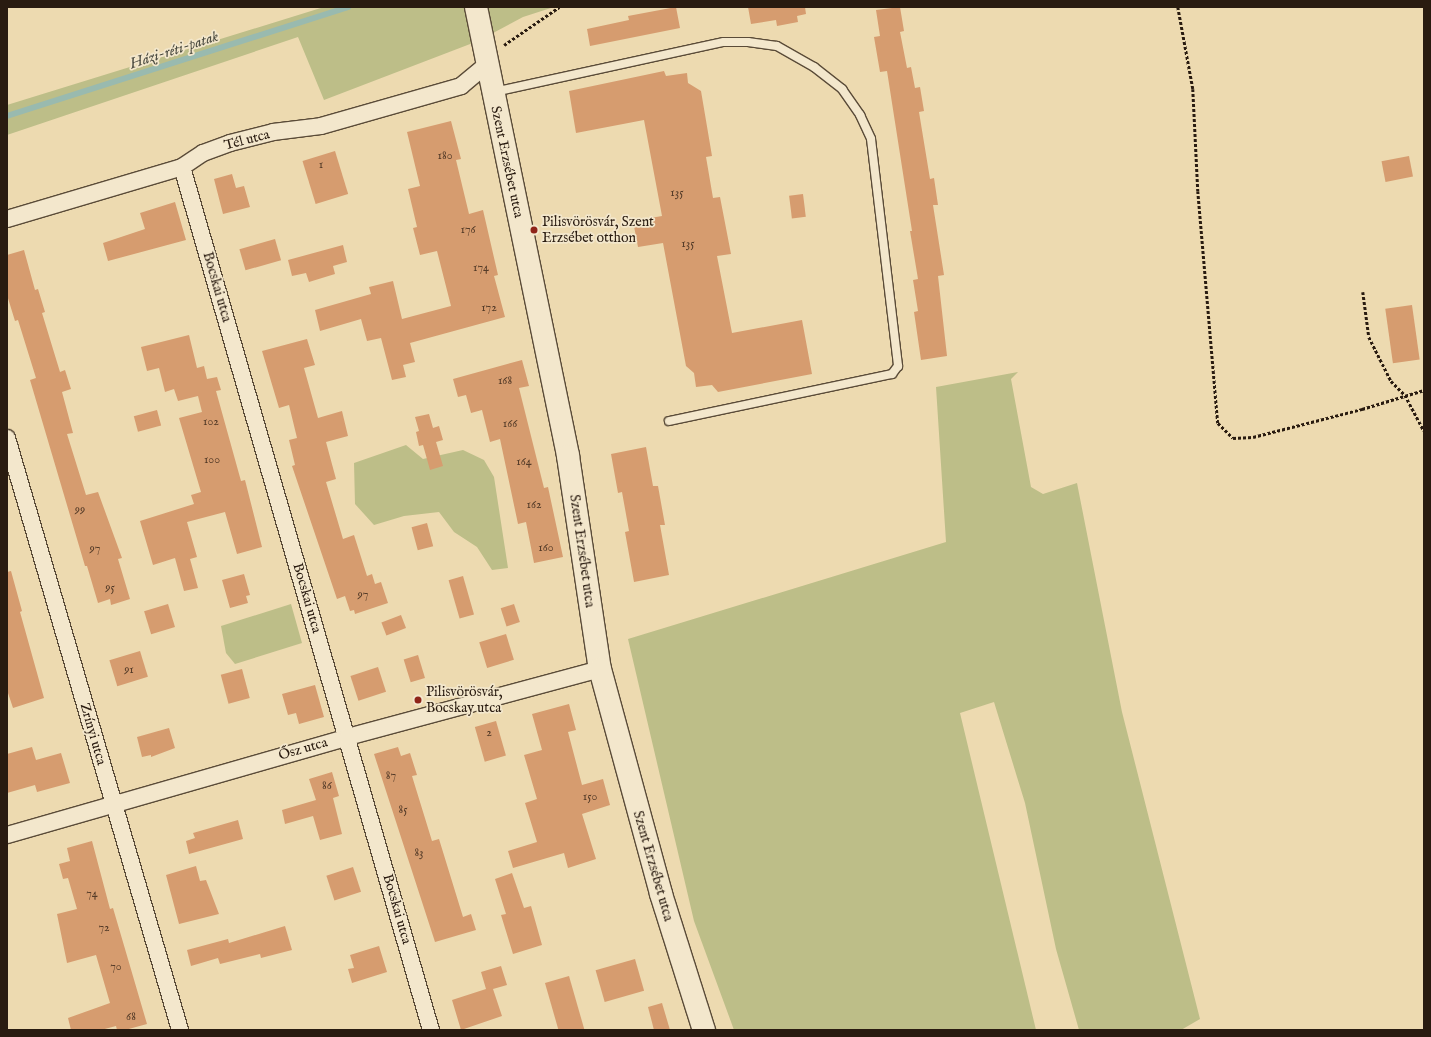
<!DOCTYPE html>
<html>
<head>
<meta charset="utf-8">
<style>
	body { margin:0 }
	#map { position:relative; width:1431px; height:1037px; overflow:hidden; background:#eddab0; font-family:"IM FELL English",serif }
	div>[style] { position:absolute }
	.green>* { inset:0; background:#bdbe88 }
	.stream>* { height:5.5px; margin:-2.75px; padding:0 2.75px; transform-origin:2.75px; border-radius:2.75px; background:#99baaf }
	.building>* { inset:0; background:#d69c6f; transform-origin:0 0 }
	.path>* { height:2.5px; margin-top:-1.25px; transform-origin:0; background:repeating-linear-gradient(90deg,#291b10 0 3px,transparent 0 5px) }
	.roads { filter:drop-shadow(1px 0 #5a4b38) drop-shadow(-1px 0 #5a4b38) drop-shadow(0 1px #5a4b38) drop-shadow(0 -1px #5a4b38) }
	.lane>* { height:8px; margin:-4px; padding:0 4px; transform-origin:4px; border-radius:4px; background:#f3e7cc }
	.street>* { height:16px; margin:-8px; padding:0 8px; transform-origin:8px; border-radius:8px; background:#f3e7cc }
	.secondary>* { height:22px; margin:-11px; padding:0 11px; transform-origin:11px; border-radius:11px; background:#f3e7cc }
	.dots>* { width:11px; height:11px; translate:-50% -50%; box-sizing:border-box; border:2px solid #f3e7cc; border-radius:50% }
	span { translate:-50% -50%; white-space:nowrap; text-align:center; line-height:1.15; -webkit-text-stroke:3.5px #f3e7cc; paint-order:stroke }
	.number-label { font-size:12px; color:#543b28 }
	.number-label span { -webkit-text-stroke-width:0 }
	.street-label { font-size:14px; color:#291b10 }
	.poi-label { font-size:14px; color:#291b10 }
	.left { translate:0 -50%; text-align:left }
	.water-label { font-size:15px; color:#4b4b40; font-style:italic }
	.frame { position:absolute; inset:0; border:8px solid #291b10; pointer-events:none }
</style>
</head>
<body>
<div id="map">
	<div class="green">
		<i style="clip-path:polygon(324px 7px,554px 7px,523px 17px,478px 41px,324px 100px,298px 37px,7px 135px,7px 105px)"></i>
		<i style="clip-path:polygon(1018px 372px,1011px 379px,1031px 487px,1043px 494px,1077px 483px,1122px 712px,1200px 1019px,1181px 1030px,1079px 1030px,1056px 949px,1025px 803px,994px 702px,960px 713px,1036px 1030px,734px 1030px,694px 921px,628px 639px,946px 542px,936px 387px)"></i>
		<i style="clip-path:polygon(406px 445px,423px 459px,463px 450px,484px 460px,494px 477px,508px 568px,492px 570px,477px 547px,454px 532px,439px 512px,404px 516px,374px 525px,355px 504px,354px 463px)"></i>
		<i style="clip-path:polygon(291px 604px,302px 643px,235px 664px,226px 653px,221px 626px)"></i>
	</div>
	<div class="stream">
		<i style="left:7px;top:116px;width:358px;rotate:-17.7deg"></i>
	</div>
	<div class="building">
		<i style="clip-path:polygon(676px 7px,680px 28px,590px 46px,587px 29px,629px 20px,628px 16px)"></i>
		<i style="clip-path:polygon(748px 7px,805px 7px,806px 14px,797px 16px,798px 22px,777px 26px,776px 20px,751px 24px)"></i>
		<i style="clip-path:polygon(900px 7px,904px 31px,900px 32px,907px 68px,911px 67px,915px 88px,920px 87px,924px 111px,919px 112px,930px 179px,934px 178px,938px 205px,933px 205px,944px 275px,938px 276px,947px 356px,921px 360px,914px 312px,918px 311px,913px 280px,918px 279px,910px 231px,912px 231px,887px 71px,880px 72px,874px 37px,880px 36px,876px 10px)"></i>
		<i style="clip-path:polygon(664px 71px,666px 76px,687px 73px,688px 83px,701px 91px,712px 156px,706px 157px,713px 198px,720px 197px,731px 254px,717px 256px,732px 333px,802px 320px,812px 374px,718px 392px,712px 385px,696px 387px,694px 373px,686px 366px,663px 243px,638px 247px,633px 221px,662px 216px,644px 120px,576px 133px,569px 91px)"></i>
		<i style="clip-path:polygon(451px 121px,461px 159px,456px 160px,469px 214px,483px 210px,498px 275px,494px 276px,505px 317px,410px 343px,415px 362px,403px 365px,406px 377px,392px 380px,381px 338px,367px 341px,361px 319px,320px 331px,315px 310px,371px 294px,369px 287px,393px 281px,402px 319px,451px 306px,437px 251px,420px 255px,413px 228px,417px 227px,408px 189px,420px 186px,407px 132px)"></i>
		<i style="left:335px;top:151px;width:45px;height:34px;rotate:73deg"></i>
		<i style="left:1409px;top:156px;width:21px;height:28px;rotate:79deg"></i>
		<i style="clip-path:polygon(232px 174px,236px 188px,244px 186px,250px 207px,223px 214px,214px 179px)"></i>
		<i style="left:803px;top:194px;width:23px;height:14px;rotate:83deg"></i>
		<i style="clip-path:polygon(175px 202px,186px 240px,108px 261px,103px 243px,145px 229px,140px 213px)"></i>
		<i style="left:275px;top:239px;width:22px;height:37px;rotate:74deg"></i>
		<i style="clip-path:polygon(343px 245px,347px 262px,333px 266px,335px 274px,309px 282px,306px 273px,292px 276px,288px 260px)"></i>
		<i style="clip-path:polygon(24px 250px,35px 290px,38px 289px,45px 312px,42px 313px,60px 372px,65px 370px,71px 389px,62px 392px,73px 433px,67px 434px,86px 495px,98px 492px,122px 558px,118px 559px,130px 599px,111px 605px,110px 599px,98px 603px,87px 566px,85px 566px,30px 380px,36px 378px,18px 320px,15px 321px,7px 295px,7px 255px)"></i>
		<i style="left:1412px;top:305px;width:55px;height:27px;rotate:82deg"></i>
		<i style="clip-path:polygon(189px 335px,197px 368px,204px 366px,207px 379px,217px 377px,221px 390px,216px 391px,241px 481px,245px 480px,262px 547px,237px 554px,225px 512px,187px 522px,197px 557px,190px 559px,198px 588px,184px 591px,175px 558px,153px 565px,140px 521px,194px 504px,191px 495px,201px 492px,179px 418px,202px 412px,198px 396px,178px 401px,174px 389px,165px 392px,159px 368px,147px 371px,141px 347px)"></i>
		<i style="clip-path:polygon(307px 339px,315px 365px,304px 368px,318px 418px,342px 411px,348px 436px,326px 442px,336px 479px,326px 482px,343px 539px,354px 535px,367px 576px,372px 574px,375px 584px,381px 582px,388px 603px,355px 614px,354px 610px,350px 611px,345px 596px,337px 599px,292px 466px,295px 465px,289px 440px,297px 438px,289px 405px,279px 408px,262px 351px)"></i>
		<i style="clip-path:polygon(522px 360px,529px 386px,519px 388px,544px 488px,548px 487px,563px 557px,534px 563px,526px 522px,518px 524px,500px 439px,490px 442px,482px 410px,471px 413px,466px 395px,458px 397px,453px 379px)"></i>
		<i style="left:157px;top:410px;width:16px;height:24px;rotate:75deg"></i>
		<i style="clip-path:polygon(429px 414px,433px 428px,439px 426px,443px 440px,436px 442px,443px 466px,430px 470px,423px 445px,419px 446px,416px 432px,419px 431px,415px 417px)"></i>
		<i style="clip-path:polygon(646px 447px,653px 486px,658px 486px,665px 525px,660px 525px,669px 575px,634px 582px,625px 532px,629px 531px,622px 492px,618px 493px,611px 454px)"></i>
		<i style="left:427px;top:523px;width:24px;height:16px;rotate:75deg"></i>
		<i style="clip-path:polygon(11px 571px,22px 611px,20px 612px,44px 698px,13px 708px,7px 690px,7px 572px)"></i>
		<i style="clip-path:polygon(244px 574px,250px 595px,246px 596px,248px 603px,230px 608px,222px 580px)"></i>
		<i style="left:463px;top:576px;width:40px;height:15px;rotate:74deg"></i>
		<i style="left:168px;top:604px;width:24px;height:25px;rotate:73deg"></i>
		<i style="left:514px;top:604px;width:19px;height:14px;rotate:72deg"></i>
		<i style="left:401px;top:615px;width:14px;height:21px;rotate:69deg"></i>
		<i style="left:506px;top:634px;width:27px;height:28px;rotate:73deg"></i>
		<i style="left:140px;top:651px;width:27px;height:32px;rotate:73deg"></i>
		<i style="left:418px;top:655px;width:24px;height:15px;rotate:73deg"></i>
		<i style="left:378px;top:667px;width:26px;height:29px;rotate:72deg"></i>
		<i style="left:242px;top:669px;width:30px;height:22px;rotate:75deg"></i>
		<i style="clip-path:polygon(315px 685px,324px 717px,299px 724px,296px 713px,288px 715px,282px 694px)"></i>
		<i style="clip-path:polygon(569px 704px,576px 730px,568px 732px,582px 785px,603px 779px,610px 805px,582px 814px,596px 859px,568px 868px,564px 853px,513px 868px,508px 851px,537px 842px,525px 803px,537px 799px,524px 755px,542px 750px,532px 714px)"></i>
		<i style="left:496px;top:721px;width:36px;height:22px;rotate:74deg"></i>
		<i style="clip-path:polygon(169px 728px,175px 748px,151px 757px,151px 755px,142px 757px,137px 737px)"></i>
		<i style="clip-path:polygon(32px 747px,36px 760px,61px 753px,70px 783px,37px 792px,35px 785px,7px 793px,7px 754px)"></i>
		<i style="clip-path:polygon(398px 747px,401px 756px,410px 753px,417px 775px,412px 776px,432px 841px,439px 839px,463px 917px,471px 914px,476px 930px,435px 942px,374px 754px)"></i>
		<i style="clip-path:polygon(332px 772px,339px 796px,333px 798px,342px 834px,320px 840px,313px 816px,285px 824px,282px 810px,316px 800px,309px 779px)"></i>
		<i style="clip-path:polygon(238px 820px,243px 839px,189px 854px,186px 841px,195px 838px,193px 833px)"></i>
		<i style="clip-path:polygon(92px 841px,110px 909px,113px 908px,147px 1024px,125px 1030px,117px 1030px,116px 1026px,101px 1030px,71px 1030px,68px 1018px,110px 1003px,96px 955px,67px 963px,57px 914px,77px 909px,68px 878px,63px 879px,59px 864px,70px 861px,67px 848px)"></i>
		<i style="clip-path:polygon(196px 866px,200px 881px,206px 880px,219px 914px,179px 924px,166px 875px)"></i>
		<i style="left:353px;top:867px;width:26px;height:28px;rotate:72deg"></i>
		<i style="clip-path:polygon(512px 873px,524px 908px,531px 906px,542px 945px,513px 954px,501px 915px,506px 914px,495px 879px)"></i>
		<i style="clip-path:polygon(285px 926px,292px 950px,261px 958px,260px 954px,220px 964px,218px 958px,191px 966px,187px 950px,228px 939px,229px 943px)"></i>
		<i style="clip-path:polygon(379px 946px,387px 972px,352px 983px,348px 969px,354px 968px,350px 955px)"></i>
		<i style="left:635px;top:959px;width:33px;height:41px;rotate:74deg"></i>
		<i style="clip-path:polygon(501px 966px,507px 985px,493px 989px,502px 1016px,461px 1030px,452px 1000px,486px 989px,481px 972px)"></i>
		<i style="left:569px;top:976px;width:56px;height:25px;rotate:74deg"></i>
		<i style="clip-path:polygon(662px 1003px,670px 1030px,654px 1030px,648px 1007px)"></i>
	</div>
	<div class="path">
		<i style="left:1178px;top:7px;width:83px;rotate:79.6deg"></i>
		<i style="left:1193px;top:89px;width:102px;rotate:87.2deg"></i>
		<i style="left:1198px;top:191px;width:233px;rotate:85.1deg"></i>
		<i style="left:1218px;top:423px;width:21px;rotate:45deg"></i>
		<i style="left:1233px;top:438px;width:20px;rotate:-3deg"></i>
		<i style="left:1253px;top:437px;width:113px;rotate:-14.4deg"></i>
		<i style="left:1362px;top:409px;width:65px;rotate:-17deg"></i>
		<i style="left:504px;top:45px;width:67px;rotate:-34.6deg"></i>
		<i style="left:1363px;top:292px;width:45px;rotate:82.4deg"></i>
		<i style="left:1369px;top:337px;width:49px;rotate:63.4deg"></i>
		<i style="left:1391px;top:381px;width:20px;rotate:45deg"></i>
		<i style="left:1405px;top:395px;width:40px;rotate:62deg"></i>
	</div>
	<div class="roads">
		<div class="lane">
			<i style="left:494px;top:92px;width:235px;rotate:-12.3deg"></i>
			<i style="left:724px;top:42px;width:24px"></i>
			<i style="left:748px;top:42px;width:29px;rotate:8deg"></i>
			<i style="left:777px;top:46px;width:43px;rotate:29.6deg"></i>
			<i style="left:814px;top:67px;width:36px;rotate:38deg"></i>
			<i style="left:842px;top:89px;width:32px;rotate:55deg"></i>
			<i style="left:860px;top:115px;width:26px;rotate:65deg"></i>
			<i style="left:871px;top:139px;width:229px;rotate:83.2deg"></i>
			<i style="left:898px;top:366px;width:10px;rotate:127deg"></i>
			<i style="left:892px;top:374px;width:228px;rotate:168.1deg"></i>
		</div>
		<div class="street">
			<i style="left:182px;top:167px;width:898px;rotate:73.91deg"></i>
			<i style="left:7px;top:219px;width:183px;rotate:-16.5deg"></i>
			<i style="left:182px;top:167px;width:25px;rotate:-34deg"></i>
			<i style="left:203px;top:153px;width:29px;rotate:-20deg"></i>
			<i style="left:230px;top:143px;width:44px;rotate:-14.3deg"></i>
			<i style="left:273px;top:132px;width:48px;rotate:-7.1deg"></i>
			<i style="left:321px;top:126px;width:146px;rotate:-15.9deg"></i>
			<i style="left:461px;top:86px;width:33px;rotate:-40deg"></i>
			<i style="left:7px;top:438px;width:617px;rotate:73.71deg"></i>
			<i style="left:7px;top:835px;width:355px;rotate:-16deg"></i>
			<i style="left:348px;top:737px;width:261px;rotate:-15.1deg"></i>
		</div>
		<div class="secondary">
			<i style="left:476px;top:7px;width:458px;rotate:78.4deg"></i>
			<i style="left:568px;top:456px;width:215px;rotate:81.5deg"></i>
			<i style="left:600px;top:669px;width:233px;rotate:74.8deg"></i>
			<i style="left:661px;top:894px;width:143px;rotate:72.5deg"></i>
		</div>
	</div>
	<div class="dots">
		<i style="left:534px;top:230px;background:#8f2418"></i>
		<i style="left:418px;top:700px;background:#8f2418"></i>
	</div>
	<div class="number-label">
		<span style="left:445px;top:156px">180</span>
		<span style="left:321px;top:165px">1</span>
		<span style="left:677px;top:193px">135</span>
		<span style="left:468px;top:230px">176</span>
		<span style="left:688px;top:244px">135</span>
		<span style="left:481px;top:268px">174</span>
		<span style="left:489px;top:308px">172</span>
		<span style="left:505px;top:381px">168</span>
		<span style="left:211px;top:422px">102</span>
		<span style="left:510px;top:424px">166</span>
		<span style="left:212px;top:460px">100</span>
		<span style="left:524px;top:462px">164</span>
		<span style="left:534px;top:505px">162</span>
		<span style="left:80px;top:510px">99</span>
		<span style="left:546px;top:548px">160</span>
		<span style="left:95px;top:549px">97</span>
		<span style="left:110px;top:588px">95</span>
		<span style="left:363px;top:595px">97</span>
		<span style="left:129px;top:670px">91</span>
		<span style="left:489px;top:733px">2</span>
		<span style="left:391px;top:776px">87</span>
		<span style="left:327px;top:786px">86</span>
		<span style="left:590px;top:797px">150</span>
		<span style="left:403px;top:810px">85</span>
		<span style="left:419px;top:853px">83</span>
		<span style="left:92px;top:894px">74</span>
		<span style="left:104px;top:928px">72</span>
		<span style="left:116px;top:967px">70</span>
		<span style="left:131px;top:1017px">68</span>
	</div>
	<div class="street-label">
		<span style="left:247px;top:140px;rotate:-15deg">Tél utca</span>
		<span style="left:507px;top:162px;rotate:78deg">Szent Erzsébet utca</span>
		<span style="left:217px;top:287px;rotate:74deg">Bocskai utca</span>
		<span style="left:582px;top:551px;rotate:82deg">Szent Erzsébet utca</span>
		<span style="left:307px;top:598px;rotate:74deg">Bocskai utca</span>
		<span style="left:93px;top:734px;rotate:74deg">Zrínyi utca</span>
		<span style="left:303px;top:749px;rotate:-16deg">Ősz utca</span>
		<span style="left:653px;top:866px;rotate:74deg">Szent Erzsébet utca</span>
		<span style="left:397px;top:909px;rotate:74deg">Bocskai utca</span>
	</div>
	<div class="poi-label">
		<span class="left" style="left:542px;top:230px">Pilisvörösvár, Szent<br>Erzsébet otthon</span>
		<span class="left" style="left:426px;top:700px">Pilisvörösvár,<br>Bocskay utca</span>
	</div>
	<div class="water-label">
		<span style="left:174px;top:50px;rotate:-18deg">Házi-réti-patak</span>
	</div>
	<div class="frame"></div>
</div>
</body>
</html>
